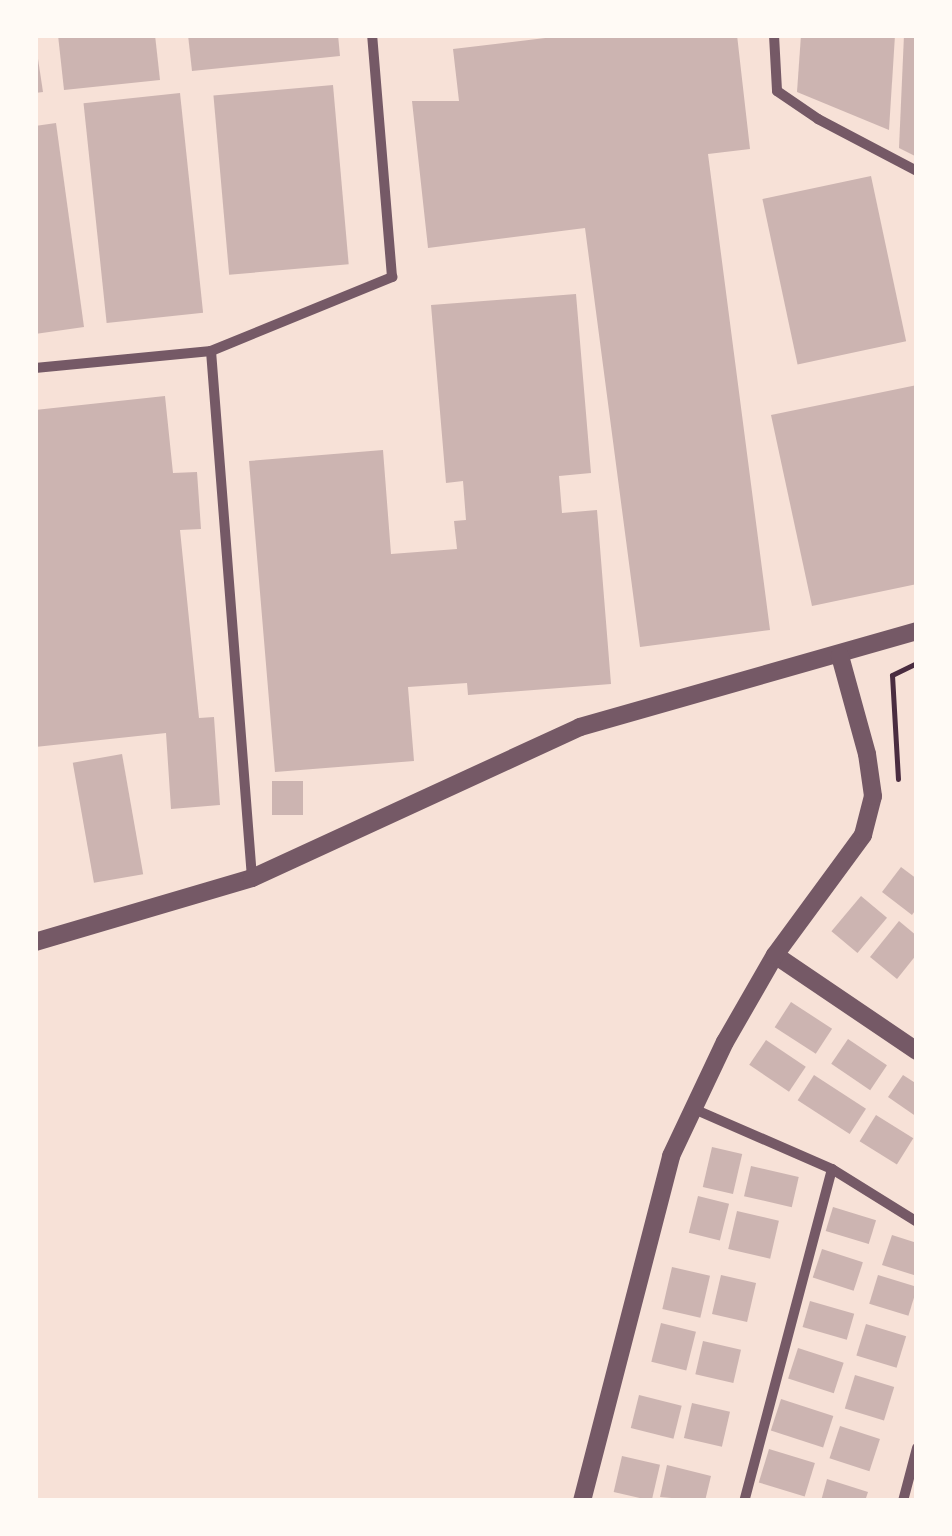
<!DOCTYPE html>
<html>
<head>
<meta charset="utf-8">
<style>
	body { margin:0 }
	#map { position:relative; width:952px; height:1536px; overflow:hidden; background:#f7e1d7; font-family:Raleway,sans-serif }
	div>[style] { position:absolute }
	.building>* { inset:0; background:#ccb4b1; transform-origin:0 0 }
	.path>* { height:5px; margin:-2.5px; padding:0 2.5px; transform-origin:2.5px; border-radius:2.5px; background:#4a2c40 }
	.minor>* { height:10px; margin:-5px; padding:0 5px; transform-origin:5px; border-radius:5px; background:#755966 }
	.tertiary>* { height:18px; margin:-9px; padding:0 9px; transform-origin:9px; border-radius:9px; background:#755966 }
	span { translate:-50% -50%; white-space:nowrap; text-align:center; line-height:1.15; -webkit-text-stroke:9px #fffaf5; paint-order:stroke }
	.frame { position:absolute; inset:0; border:38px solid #fffaf5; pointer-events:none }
</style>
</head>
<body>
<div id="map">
	<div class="building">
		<i style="clip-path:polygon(58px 35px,155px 35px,160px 80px,64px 90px)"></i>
		<i style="clip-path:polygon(188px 35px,338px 35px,340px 56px,192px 71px)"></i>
		<i style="clip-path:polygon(570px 35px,737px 35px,750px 149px,708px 154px,770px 630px,640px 647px,585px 228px,428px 248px,412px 101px,459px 101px,453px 49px)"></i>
		<i style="clip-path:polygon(801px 35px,895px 35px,889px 130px,797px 92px)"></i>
		<i style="clip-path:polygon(904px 35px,917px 35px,917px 157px,899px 148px)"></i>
		<i style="clip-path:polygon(35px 39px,43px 92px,35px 93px)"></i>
		<i style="left:333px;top:85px;width:180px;height:120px;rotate:85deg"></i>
		<i style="left:180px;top:93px;width:221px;height:97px;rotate:84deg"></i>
		<i style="clip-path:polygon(56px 123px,84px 327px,35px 334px,35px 126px)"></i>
		<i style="left:871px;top:176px;width:169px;height:111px;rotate:78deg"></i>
		<i style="clip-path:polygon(576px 294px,591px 473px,559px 476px,562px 513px,597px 510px,611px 684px,468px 695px,467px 683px,408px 687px,414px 761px,275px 772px,249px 461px,383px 450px,391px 554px,457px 549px,454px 521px,466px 520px,463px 481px,446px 483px,431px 305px)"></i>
		<i style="clip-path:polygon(917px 385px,917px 584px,812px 606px,771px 415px)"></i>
		<i style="clip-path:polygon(165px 396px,173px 473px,197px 472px,201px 529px,180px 530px,199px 718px,214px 717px,220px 805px,171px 809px,166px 733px,35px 747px,35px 410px)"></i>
		<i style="left:122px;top:754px;width:122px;height:50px;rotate:80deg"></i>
		<i style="left:272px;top:781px;width:31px;height:34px"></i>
		<i style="clip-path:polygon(901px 867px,917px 879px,917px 908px,912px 915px,882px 892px)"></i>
		<i style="left:861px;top:896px;width:34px;height:46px;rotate:40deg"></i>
		<i style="clip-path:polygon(899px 921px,917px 936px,917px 954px,897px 979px,870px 957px)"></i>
		<i style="left:791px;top:1002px;width:49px;height:30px;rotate:33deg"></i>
		<i style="left:848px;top:1039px;width:47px;height:30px;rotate:34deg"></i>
		<i style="left:766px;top:1040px;width:48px;height:30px;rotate:34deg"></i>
		<i style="left:814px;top:1075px;width:62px;height:30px;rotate:33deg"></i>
		<i style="clip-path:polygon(903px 1075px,917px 1084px,917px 1117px,888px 1097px)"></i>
		<i style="left:876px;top:1115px;width:44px;height:31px;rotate:32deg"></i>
		<i style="left:712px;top:1147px;width:31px;height:41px;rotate:13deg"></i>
		<i style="left:751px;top:1166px;width:49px;height:31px;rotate:13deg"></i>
		<i style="left:698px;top:1196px;width:32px;height:38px;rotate:14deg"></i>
		<i style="left:833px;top:1207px;width:45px;height:25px;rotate:17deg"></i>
		<i style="left:737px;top:1211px;width:43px;height:39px;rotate:13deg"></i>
		<i style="clip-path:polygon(892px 1235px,917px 1243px,917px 1276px,882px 1265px)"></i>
		<i style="left:822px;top:1249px;width:43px;height:30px;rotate:18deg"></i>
		<i style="left:672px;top:1267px;width:39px;height:43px;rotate:13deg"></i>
		<i style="left:721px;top:1275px;width:36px;height:40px;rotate:13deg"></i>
		<i style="left:878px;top:1275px;width:41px;height:30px;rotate:17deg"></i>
		<i style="left:810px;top:1301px;width:46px;height:27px;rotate:16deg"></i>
		<i style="left:661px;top:1323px;width:36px;height:40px;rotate:14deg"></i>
		<i style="left:866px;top:1324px;width:42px;height:33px;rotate:17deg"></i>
		<i style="left:703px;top:1341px;width:39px;height:34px;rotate:13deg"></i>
		<i style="left:798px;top:1348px;width:48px;height:32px;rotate:18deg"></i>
		<i style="left:855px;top:1375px;width:41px;height:35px;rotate:17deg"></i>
		<i style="left:639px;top:1395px;width:44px;height:34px;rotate:14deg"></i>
		<i style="left:781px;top:1399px;width:55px;height:33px;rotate:18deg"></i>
		<i style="left:692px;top:1403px;width:39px;height:36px;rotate:13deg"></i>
		<i style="left:840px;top:1426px;width:42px;height:34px;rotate:18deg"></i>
		<i style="left:769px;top:1449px;width:48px;height:35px;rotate:17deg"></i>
		<i style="left:622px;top:1456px;width:39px;height:37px;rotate:13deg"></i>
		<i style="clip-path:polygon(667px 1465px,711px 1476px,705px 1501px,660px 1497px)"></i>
		<i style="clip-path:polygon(827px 1479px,868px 1492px,865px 1501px,821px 1501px)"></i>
	</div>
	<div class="path">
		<i style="left:898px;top:779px;width:104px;rotate:-93.3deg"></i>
		<i style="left:892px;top:675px;width:28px;rotate:-26deg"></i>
	</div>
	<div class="minor">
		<i style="left:774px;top:35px;width:56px;rotate:86.9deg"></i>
		<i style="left:777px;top:91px;width:50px;rotate:34.3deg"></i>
		<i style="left:818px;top:119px;width:112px;rotate:27.7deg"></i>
		<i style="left:211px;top:351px;width:529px;rotate:85.55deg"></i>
		<i style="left:35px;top:368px;width:177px;rotate:-5.5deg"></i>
		<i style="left:211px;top:351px;width:196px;rotate:-22.2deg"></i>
		<i style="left:392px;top:277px;width:243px;rotate:-94.7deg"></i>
		<i style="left:694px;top:1109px;width:150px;rotate:23.5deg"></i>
		<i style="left:832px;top:1169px;width:343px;rotate:104.8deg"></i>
		<i style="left:832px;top:1169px;width:100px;rotate:31.9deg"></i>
		<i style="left:903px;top:1501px;width:55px;rotate:-75.2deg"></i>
	</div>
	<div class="tertiary">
		<i style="left:35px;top:942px;width:226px;rotate:-16.4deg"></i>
		<i style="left:252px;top:878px;width:361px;rotate:-24.7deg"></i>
		<i style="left:580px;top:727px;width:350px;rotate:-15.9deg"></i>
		<i style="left:775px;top:955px;width:171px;rotate:34.1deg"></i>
		<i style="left:582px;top:1501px;width:356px;rotate:-75.5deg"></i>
		<i style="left:671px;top:1156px;width:126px;rotate:-64.7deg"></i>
		<i style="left:725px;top:1042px;width:100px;rotate:-60.1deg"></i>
		<i style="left:775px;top:955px;width:149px;rotate:-53.7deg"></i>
		<i style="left:863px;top:835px;width:40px;rotate:-75.6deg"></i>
		<i style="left:873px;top:796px;width:42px;rotate:-98.1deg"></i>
		<i style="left:867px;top:754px;width:102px;rotate:-105.4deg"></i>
	</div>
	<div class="frame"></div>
</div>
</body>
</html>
